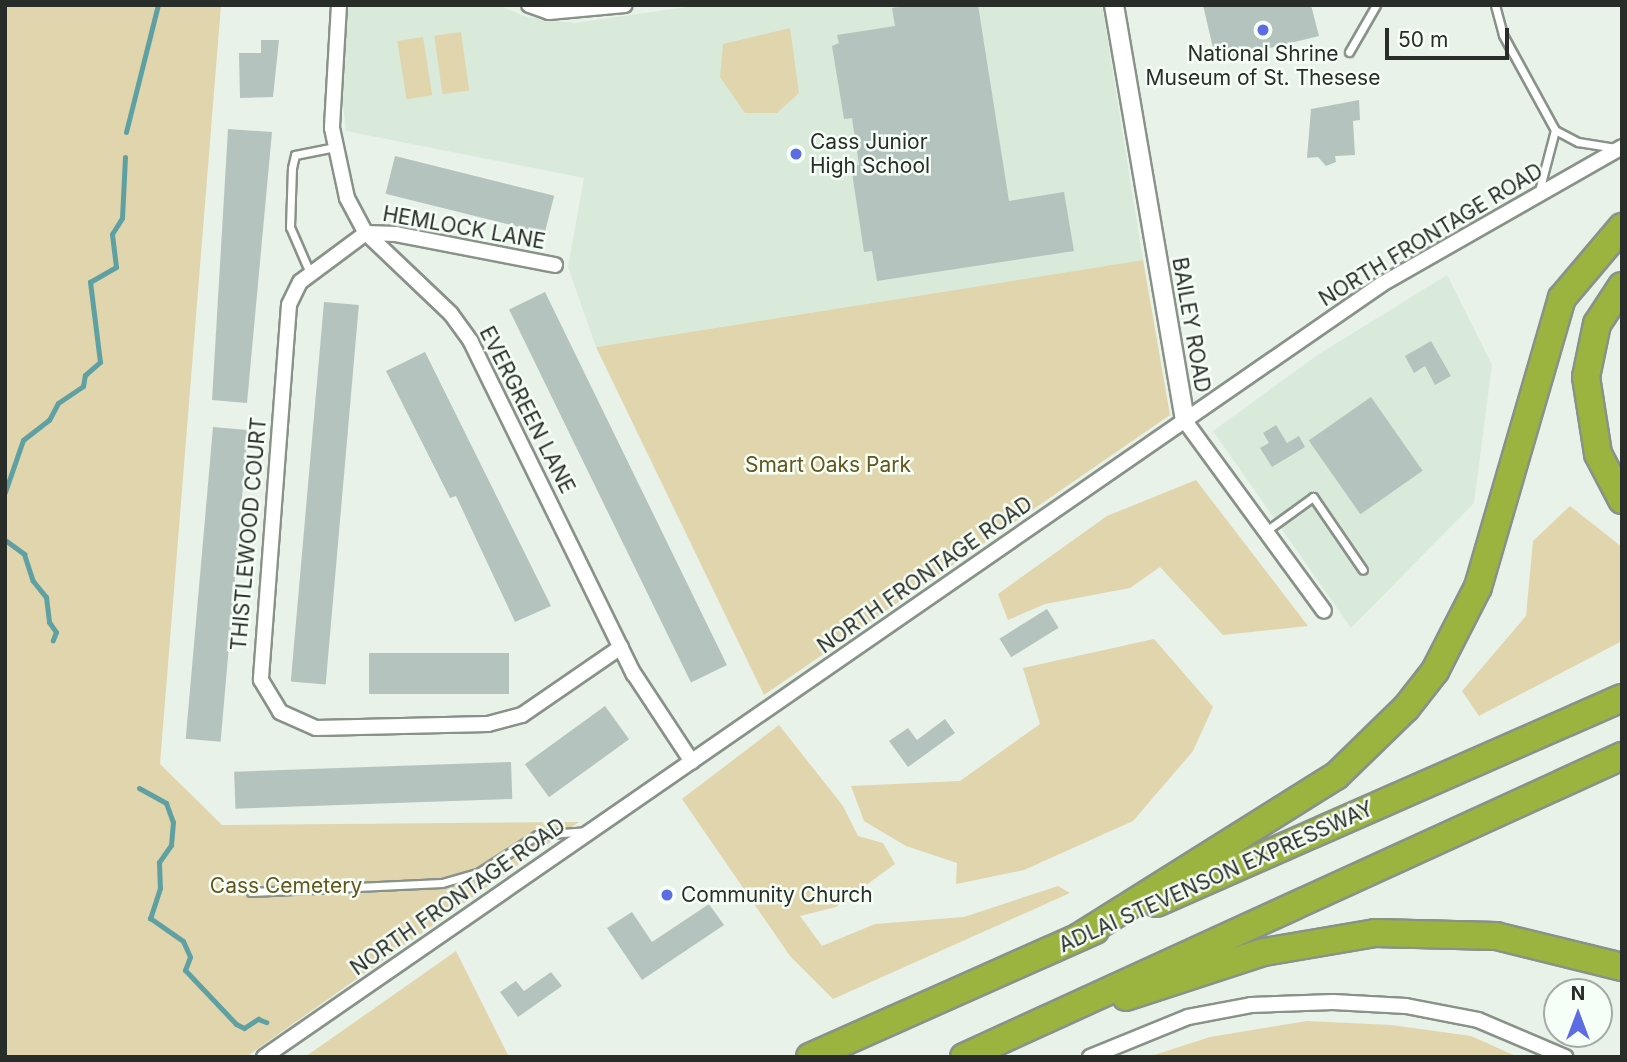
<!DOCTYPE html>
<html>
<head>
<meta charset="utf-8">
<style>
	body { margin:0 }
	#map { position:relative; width:1627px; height:1062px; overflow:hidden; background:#e8f2e8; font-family:Inter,sans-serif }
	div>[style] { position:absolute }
	.built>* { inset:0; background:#d9eada }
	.green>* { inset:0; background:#e0d5ad; transform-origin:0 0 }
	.stream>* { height:5px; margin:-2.5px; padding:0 2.5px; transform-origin:2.5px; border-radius:2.5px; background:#5fa1a3 }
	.building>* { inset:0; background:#b5c3be; transform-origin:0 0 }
	.roads { filter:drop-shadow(2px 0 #899289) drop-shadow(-2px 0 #899289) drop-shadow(0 2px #899289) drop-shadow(0 -2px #899289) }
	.service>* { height:7px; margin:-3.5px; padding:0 3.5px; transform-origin:3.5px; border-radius:3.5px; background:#fff }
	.minor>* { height:14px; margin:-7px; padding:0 7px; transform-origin:7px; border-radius:7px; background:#fff }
	.tertiary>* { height:18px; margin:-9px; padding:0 9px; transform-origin:9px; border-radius:9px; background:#fff }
	.motorway>* { height:26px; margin:-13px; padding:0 13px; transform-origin:13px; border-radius:13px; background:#9ab43f }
	.dots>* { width:19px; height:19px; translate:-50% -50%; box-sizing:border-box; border:4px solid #f6fff7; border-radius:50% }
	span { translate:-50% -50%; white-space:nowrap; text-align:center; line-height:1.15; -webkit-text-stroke:5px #f6fff7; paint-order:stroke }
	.poi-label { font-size:21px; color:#292d29 }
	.left { translate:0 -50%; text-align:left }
	.street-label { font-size:21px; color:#292d29 }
	.park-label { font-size:21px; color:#63551b }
	.frame { position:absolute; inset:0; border:7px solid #292d29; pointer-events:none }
	.north { position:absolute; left:1543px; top:978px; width:70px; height:70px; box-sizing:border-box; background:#f6fff7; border:2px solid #a4aba5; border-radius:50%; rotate:0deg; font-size:19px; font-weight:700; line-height:28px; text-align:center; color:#292d29 }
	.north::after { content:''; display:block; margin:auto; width:24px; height:32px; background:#5d6ce4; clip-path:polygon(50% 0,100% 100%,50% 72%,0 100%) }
	.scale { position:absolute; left:1385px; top:28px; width:124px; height:32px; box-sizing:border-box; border:4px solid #292d29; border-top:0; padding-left:9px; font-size:21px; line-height:24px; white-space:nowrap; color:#292d29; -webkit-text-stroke:5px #f6fff7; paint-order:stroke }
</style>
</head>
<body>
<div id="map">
	<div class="built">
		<i style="clip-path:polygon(348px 5px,498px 5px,527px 17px,574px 23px,701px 5px,1102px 5px,1143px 260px,596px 347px,568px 267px,584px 178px,346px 131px,339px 67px)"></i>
		<i style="clip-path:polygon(1447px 275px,1492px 365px,1474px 503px,1351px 628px,1213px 431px,1319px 354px)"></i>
	</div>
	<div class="green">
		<i style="clip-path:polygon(5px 5px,221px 5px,160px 764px,222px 825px,579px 822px,246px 1057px,5px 1057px)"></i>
		<i style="clip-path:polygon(790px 28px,799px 93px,777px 113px,745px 113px,720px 77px,723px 44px)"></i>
		<i style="left:461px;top:32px;width:59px;height:27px;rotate:82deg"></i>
		<i style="left:423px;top:37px;width:59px;height:26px;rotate:81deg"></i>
		<i style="clip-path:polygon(1143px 260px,1170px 415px,764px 695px,596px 347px)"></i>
		<i style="clip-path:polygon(1196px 480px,1308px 626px,1223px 635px,1160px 567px,1130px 588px,1045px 604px,1008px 620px,998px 594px,1107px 516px)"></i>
		<i style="clip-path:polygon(1570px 506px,1622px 547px,1622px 641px,1479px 716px,1462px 691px,1526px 616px,1533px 541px)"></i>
		<i style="clip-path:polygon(1154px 639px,1213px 707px,1193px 751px,1133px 821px,1024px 870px,956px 884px,957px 863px,906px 846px,864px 821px,851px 786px,960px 781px,1040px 724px,1023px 668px)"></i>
		<i style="clip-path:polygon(779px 725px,843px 806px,858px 836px,883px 843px,895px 864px,836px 907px,800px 916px,822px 946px,875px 924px,964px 917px,1058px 886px,1070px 893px,833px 999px,790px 956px,682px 799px)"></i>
		<i style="clip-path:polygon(456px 951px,509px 1057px,305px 1057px)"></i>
		<i style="clip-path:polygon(1307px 1021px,1391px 1025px,1471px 1036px,1518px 1057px,1148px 1057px,1210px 1037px)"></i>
	</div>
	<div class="stream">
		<i style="left:126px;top:132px;width:131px;rotate:-75.9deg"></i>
		<i style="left:5px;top:492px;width:55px;rotate:-70.9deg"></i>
		<i style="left:23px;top:440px;width:33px;rotate:-38deg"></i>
		<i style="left:49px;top:420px;width:19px;rotate:-62deg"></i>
		<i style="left:58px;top:403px;width:30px;rotate:-34deg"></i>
		<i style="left:83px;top:386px;width:11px;rotate:-80deg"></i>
		<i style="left:85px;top:375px;width:20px;rotate:-41deg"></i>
		<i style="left:100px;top:362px;width:81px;rotate:-97.1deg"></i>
		<i style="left:90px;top:282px;width:30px;rotate:-30deg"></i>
		<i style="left:116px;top:267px;width:33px;rotate:-97deg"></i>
		<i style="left:112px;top:234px;width:19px;rotate:-58deg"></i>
		<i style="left:122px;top:218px;width:61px;rotate:-87.2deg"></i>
		<i style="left:5px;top:540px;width:24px;rotate:36deg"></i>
		<i style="left:24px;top:554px;width:28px;rotate:72deg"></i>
		<i style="left:33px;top:581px;width:21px;rotate:51deg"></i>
		<i style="left:46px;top:597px;width:25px;rotate:83deg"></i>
		<i style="left:49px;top:622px;width:12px;rotate:55deg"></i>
		<i style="left:56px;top:632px;width:9px;rotate:111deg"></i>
		<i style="left:139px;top:788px;width:31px;rotate:29deg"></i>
		<i style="left:166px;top:803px;width:20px;rotate:70deg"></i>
		<i style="left:173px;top:822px;width:23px;rotate:95deg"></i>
		<i style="left:171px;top:845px;width:21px;rotate:125deg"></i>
		<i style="left:159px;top:862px;width:26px;rotate:88deg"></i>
		<i style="left:160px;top:888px;width:32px;rotate:108deg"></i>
		<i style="left:150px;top:918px;width:40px;rotate:34.9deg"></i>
		<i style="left:183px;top:941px;width:17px;rotate:66deg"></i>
		<i style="left:190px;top:957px;width:14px;rotate:111deg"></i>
		<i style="left:185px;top:970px;width:74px;rotate:46.6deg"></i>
		<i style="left:236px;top:1024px;width:9px;rotate:27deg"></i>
		<i style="left:244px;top:1028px;width:17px;rotate:-33deg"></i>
		<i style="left:258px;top:1019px;width:9px;rotate:21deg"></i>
	</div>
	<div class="building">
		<i style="clip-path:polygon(909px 5px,978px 5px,1009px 201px,1064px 192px,1074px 251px,877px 281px,872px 251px,864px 252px,851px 166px,859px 165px,852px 118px,844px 119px,832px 46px,839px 43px,837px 35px,895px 26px,892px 8px)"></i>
		<i style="clip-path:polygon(1203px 5px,1311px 5px,1319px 36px,1216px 61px)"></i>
		<i style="clip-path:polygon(261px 40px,279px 40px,273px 97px,240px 98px,239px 53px,261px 53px)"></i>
		<i style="clip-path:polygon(1359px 100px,1360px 120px,1353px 121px,1355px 155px,1335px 156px,1336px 162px,1326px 166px,1318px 157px,1307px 158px,1311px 109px)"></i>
		<i style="clip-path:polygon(228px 129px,272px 132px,247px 403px,212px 400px)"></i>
		<i style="left:395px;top:156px;width:164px;height:39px;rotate:14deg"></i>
		<i style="left:545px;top:292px;width:415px;height:40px;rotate:64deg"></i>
		<i style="left:324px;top:302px;width:35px;height:381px;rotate:5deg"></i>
		<i style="clip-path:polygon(1431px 341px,1451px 376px,1435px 385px,1425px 366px,1414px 373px,1405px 356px)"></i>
		<i style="clip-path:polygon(425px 352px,551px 606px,515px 622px,456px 496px,450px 498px,386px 371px)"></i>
		<i style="left:1371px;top:397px;width:90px;height:76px;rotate:55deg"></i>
		<i style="clip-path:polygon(1276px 425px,1287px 443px,1299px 436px,1305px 447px,1272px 467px,1260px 448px,1269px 443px,1263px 433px)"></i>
		<i style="left:213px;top:427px;width:35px;height:313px;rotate:5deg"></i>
		<i style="left:1047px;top:609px;width:22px;height:56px;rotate:58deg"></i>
		<i style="left:509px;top:653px;width:41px;height:140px;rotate:90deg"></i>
		<i style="left:605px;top:706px;width:41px;height:99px;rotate:54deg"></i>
		<i style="clip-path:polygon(945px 719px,955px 733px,908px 767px,889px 741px,908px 728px,917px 740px)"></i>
		<i style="left:511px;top:762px;width:37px;height:277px;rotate:88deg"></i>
		<i style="clip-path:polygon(709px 904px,724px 925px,642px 980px,607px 928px,632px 912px,652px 942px)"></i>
		<i style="clip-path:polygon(551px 972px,562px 986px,518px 1017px,500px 992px,516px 981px,524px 991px)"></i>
	</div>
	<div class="roads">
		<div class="service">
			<i style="left:1495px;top:5px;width:31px;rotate:75deg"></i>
			<i style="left:1503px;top:35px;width:108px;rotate:61.3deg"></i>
			<i style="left:1349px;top:52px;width:54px;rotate:-60.1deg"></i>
			<i style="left:1539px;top:191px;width:63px;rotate:-75.3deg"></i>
			<i style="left:1555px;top:130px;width:26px;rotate:28deg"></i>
			<i style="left:1578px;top:142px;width:38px;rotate:9deg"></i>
			<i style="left:310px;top:273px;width:50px;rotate:-113.5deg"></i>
			<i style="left:290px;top:227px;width:59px;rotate:-88.1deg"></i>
			<i style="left:292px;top:168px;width:13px;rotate:-77deg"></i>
			<i style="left:295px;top:155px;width:41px;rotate:-11.3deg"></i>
			<i style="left:1266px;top:531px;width:58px;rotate:-35.9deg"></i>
			<i style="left:1313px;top:497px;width:88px;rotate:55.6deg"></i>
			<i style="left:251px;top:892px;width:191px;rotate:-2.7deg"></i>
			<i style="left:442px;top:883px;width:37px;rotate:-16deg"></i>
			<i style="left:478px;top:873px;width:70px;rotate:-32.8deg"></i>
			<i style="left:537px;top:835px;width:51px;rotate:-4.5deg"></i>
		</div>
		<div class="minor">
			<i style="left:339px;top:5px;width:123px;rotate:93.3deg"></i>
			<i style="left:332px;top:128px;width:72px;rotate:77.9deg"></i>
			<i style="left:347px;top:198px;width:40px;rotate:62deg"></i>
			<i style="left:366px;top:233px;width:117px;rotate:43.6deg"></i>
			<i style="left:451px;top:314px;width:34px;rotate:54deg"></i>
			<i style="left:471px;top:342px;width:370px;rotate:63.9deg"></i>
			<i style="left:634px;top:674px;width:105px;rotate:56.6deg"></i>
			<i style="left:529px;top:5px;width:21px;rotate:19deg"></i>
			<i style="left:549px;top:12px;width:76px;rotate:-5.3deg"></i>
			<i style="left:555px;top:265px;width:162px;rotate:-169deg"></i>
			<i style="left:396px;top:234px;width:30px;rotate:-178deg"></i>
			<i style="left:366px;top:233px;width:82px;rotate:143.4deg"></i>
			<i style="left:300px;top:282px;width:25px;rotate:116deg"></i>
			<i style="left:289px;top:305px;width:376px;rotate:94.3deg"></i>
			<i style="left:261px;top:680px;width:37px;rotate:59deg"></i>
			<i style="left:280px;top:712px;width:39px;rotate:24deg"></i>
			<i style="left:316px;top:728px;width:172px;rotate:-1.3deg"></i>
			<i style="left:488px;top:724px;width:35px;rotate:-15deg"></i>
			<i style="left:522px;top:715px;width:120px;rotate:-34.5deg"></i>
			<i style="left:1185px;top:421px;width:235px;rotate:53.8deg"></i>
			<i style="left:264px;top:1057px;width:1359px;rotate:-34.66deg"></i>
			<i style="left:1382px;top:284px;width:276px;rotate:-29.7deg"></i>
			<i style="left:1090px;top:1057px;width:106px;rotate:-22.2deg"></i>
			<i style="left:1188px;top:1017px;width:64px;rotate:-10.8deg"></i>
			<i style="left:1251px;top:1005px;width:82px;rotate:-2.1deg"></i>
			<i style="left:1333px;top:1002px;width:73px;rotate:3.1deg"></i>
			<i style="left:1406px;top:1006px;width:73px;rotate:11deg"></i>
			<i style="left:1478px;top:1020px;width:95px;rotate:23deg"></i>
		</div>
		<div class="tertiary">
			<i style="left:1114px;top:5px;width:422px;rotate:80.3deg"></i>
		</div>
		<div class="motorway">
			<i style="left:1622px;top:286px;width:45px;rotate:123.3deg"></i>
			<i style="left:1597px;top:324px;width:54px;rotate:101.7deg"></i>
			<i style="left:1586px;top:377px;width:78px;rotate:81.1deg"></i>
			<i style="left:1598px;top:454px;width:52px;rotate:62.4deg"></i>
			<i style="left:1156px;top:903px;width:509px;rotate:-23.75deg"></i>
			<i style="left:1079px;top:937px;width:303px;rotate:-32.1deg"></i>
			<i style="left:1336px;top:776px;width:98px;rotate:-44.2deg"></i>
			<i style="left:1406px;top:708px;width:47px;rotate:-51.9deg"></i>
			<i style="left:1435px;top:671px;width:94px;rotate:-62.9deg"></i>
			<i style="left:1478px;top:587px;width:301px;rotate:-73.8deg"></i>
			<i style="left:1562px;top:298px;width:93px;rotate:-49.8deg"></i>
			<i style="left:1126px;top:997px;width:145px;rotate:-18.1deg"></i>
			<i style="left:1264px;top:952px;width:113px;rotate:-9.7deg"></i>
			<i style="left:1375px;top:933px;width:121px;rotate:1.4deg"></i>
			<i style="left:1496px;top:936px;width:130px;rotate:13.8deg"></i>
			<i style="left:810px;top:1057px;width:312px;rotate:-24deg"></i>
			<i style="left:964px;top:1057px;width:724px;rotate:-24.58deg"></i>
		</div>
	</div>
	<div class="dots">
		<i style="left:1263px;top:30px;background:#5d6ce4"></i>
		<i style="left:796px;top:154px;background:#5d6ce4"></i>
		<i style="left:667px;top:895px;background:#5d6ce4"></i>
	</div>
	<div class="poi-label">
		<span style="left:1263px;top:66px">National Shrine<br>Museum of St. Thesese</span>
		<span class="left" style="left:810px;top:154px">Cass Junior<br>High School</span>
		<span class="left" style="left:681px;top:895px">Community Church</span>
	</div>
	<div class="street-label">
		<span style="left:464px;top:228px;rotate:10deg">HEMLOCK LANE</span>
		<span style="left:1431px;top:235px;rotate:-31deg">NORTH FRONTAGE ROAD</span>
		<span style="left:1191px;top:325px;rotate:80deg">BAILEY ROAD</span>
		<span style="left:527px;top:410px;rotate:63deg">EVERGREEN LANE</span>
		<span style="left:249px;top:534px;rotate:-85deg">THISTLEWOOD COURT</span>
		<span style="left:925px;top:575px;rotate:-35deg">NORTH FRONTAGE ROAD</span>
		<span style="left:1216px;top:877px;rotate:-24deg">ADLAI STEVENSON EXPRESSWAY</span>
		<span style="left:458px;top:897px;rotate:-35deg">NORTH FRONTAGE ROAD</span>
	</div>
	<div class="park-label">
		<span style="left:828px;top:465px">Smart Oaks Park</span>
		<span style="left:286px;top:886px">Cass Cemetery</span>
	</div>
	<div class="frame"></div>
	<div class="north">N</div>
	<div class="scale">50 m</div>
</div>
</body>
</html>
